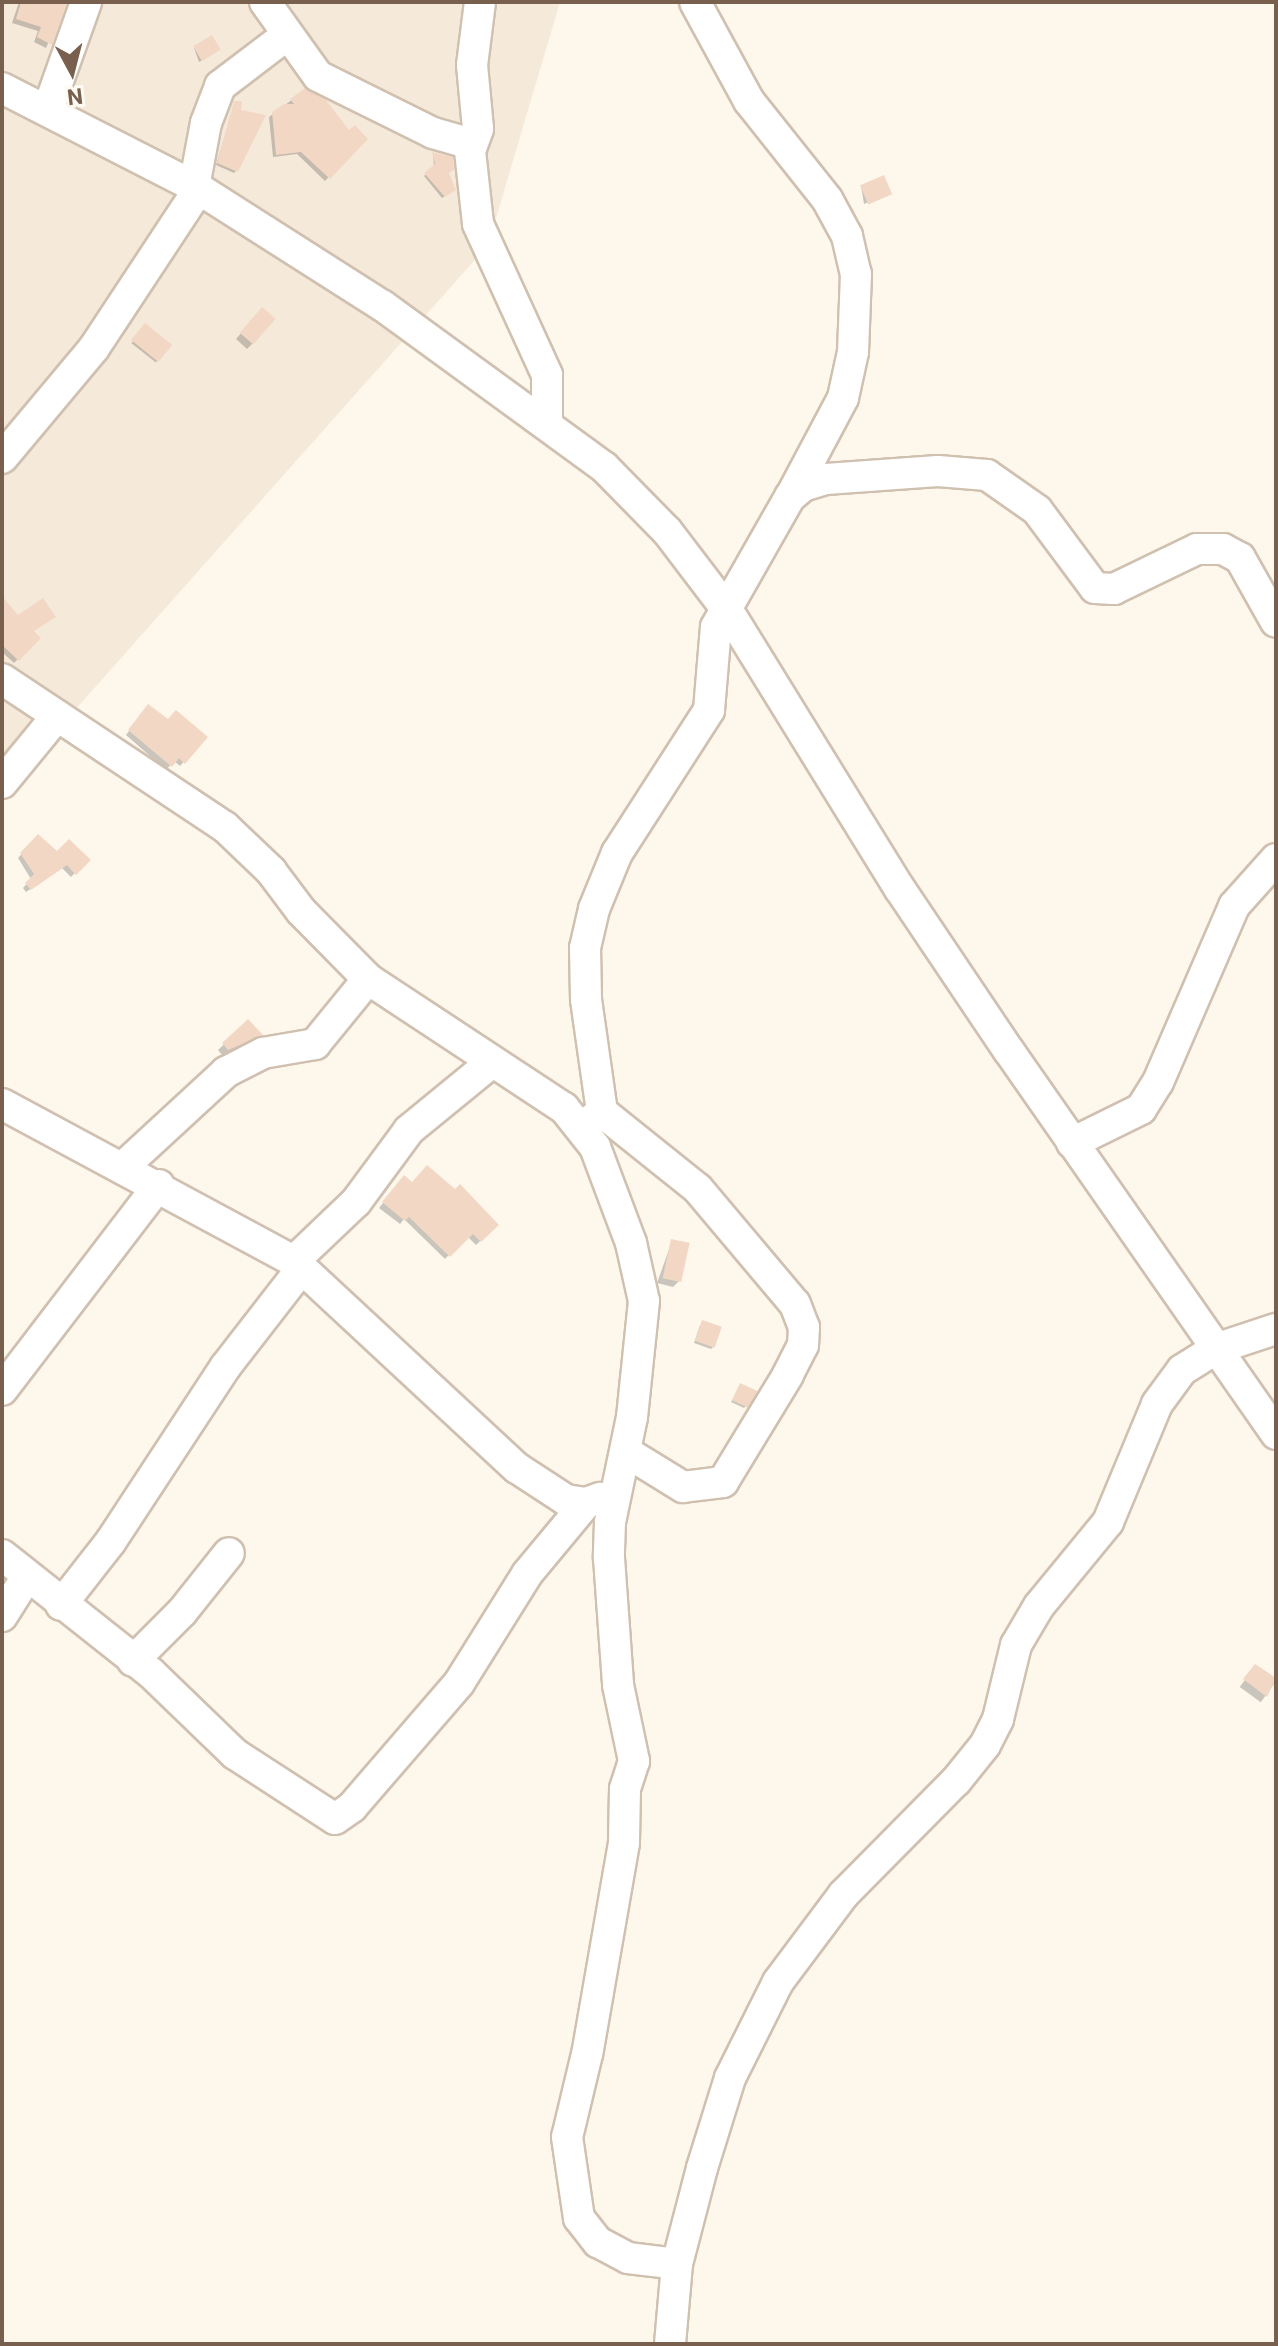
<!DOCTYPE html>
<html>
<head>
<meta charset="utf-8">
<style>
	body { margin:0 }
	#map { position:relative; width:1278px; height:2346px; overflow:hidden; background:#fdf7ec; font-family:Roboto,sans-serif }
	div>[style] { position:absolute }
	.residential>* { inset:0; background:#f5e9da }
	.shadow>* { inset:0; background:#0003; transform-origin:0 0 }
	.building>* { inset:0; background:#f2d8c4; transform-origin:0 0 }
	.roads { filter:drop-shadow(2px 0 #d0c0b0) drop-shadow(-2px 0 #d0c0b0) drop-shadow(0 2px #d0c0b0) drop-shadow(0 -2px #d0c0b0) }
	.minor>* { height:30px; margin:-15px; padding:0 15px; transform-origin:15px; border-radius:15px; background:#fff }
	span { translate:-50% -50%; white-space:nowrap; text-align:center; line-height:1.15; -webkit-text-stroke:8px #fffbf3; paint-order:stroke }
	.frame { position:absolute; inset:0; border:4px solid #795f4e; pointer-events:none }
	.north { position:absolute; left:32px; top:32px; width:80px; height:80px; -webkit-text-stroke:6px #fffbf3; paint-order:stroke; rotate:173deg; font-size:22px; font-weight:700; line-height:32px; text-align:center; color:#795f4e }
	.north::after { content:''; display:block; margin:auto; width:28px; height:36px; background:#795f4e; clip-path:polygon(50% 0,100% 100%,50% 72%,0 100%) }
</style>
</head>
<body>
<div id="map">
	<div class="residential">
		<i style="clip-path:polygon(2px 2px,560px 2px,488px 245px,2px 792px)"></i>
	</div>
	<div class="shadow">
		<i style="clip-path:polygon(19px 2px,65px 2px,46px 48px,34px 42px,38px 31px,12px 23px)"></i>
		<i style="clip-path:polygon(194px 48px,216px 52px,199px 62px)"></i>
		<i style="clip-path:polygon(305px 90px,349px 133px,365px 139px,325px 181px,297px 154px,273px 157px,269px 117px)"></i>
		<i style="clip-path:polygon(235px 103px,236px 171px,234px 173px,216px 165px)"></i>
		<i style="clip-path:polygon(433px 154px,451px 192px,442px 198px,424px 176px,434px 167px)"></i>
		<i style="clip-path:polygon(861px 186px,889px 194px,864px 204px)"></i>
		<i style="clip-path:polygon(257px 315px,253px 343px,247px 349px,236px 339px)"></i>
		<i style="left:145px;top:326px;width:31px;height:22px;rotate:38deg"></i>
		<i style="clip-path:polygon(2px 599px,38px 638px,14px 663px,2px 652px)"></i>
		<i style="clip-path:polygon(145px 710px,206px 737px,180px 766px,174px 761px,166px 770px,126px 735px)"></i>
		<i style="clip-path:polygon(38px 837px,57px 853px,88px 860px,71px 877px,62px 868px,26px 892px,23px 888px,31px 879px,18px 858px)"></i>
		<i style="clip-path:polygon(248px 1022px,260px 1035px,222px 1055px,218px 1050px)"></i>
		<i style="clip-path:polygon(400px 1182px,497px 1225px,476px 1245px,467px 1236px,445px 1259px,404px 1219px,400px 1224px,379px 1208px)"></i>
		<i style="clip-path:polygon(672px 1241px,679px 1281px,673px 1287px,657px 1283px)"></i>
		<i style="clip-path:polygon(700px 1325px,713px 1347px,711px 1349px,694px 1343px)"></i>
		<i style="clip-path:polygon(739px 1388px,746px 1406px,744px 1408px,731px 1402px)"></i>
		<i style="left:1255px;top:1666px;width:26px;height:26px;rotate:36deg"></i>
	</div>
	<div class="building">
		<i style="clip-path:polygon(21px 2px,67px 2px,52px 45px,37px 37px,41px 27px,16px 19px)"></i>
		<i style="left:212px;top:35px;width:17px;height:22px;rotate:59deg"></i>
		<i style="clip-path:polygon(305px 88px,326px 100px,349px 130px,355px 125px,368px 139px,330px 179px,301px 152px,276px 155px,272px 112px,284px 104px,294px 104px,290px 99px)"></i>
		<i style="clip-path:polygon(234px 101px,242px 101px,241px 110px,266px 115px,238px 172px,217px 163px)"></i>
		<i style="clip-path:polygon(432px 152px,453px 157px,454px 170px,449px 173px,456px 190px,445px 197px,424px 173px,435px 164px)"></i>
		<i style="left:884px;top:175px;width:21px;height:26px;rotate:67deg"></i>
		<i style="left:262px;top:307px;width:18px;height:34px;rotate:41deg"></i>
		<i style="left:145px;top:323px;width:35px;height:22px;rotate:39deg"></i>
		<i style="clip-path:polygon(2px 596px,18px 615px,43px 598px,56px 617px,34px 631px,41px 638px,19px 661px,2px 645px)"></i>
		<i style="clip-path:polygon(148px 704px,168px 719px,176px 710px,208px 737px,185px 764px,179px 758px,172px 767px,128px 730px)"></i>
		<i style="clip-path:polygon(38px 834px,57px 851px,69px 839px,91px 860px,76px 875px,67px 865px,31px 890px,25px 883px,34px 874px,20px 853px)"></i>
		<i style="clip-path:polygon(248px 1019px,263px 1035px,228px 1050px,222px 1043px)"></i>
		<i style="clip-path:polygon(427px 1165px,455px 1189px,460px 1184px,499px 1225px,481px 1242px,473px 1234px,450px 1257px,409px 1217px,405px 1221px,382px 1202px,404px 1175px,412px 1182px)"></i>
		<i style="left:671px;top:1239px;width:19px;height:40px;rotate:12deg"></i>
		<i style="left:702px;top:1320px;width:21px;height:22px;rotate:19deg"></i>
		<i style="left:740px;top:1383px;width:19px;height:19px;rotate:25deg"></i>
		<i style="clip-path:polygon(1255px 1664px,1276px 1678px,1267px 1697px,1243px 1679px)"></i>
	</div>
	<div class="roads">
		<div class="minor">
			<i style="left:265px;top:2px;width:91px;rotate:54.4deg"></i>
			<i style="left:318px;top:76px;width:128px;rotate:26.4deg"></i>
			<i style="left:433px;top:133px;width:40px;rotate:16deg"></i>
			<i style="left:480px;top:2px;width:64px;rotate:97.2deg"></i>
			<i style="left:472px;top:65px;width:64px;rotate:84.6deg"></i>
			<i style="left:478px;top:129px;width:23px;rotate:110deg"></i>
			<i style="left:470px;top:151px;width:73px;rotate:83.7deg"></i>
			<i style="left:478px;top:224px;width:166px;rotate:65.4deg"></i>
			<i style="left:547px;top:375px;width:48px;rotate:90deg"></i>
			<i style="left:695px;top:2px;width:113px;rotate:61.4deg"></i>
			<i style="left:749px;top:101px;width:125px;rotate:51.5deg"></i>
			<i style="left:827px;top:199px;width:42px;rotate:61.6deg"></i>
			<i style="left:847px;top:236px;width:39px;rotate:77deg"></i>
			<i style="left:856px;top:274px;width:78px;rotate:92.2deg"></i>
			<i style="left:853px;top:352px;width:47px;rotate:102.3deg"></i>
			<i style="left:843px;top:398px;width:109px;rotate:118deg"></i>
			<i style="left:2px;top:88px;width:221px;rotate:27.1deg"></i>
			<i style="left:199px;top:189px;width:218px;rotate:32.5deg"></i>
			<i style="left:383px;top:306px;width:273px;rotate:36.1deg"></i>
			<i style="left:604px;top:467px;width:90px;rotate:45.5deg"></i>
			<i style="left:667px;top:531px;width:101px;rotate:52.7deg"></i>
			<i style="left:728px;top:611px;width:327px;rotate:58.3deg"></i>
			<i style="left:900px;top:889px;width:195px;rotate:56.1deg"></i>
			<i style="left:1009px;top:1051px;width:467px;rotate:55.1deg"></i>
			<i style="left:48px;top:109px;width:114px;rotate:-70.4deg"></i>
			<i style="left:194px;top:187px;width:65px;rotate:-79.4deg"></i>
			<i style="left:206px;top:123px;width:40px;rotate:-69deg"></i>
			<i style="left:220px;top:86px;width:84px;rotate:-37.3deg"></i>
			<i style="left:2px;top:458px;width:143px;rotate:-50.1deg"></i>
			<i style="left:94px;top:348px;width:191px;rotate:-56.6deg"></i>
			<i style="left:2px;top:679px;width:268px;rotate:33.6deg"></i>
			<i style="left:225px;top:827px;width:64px;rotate:43.7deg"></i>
			<i style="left:271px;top:871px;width:50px;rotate:53.1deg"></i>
			<i style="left:301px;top:911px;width:95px;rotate:45.4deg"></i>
			<i style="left:368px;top:979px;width:235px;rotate:33.4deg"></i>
			<i style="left:564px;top:1108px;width:50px;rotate:51.5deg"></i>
			<i style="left:595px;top:1147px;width:103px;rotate:69.4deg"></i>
			<i style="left:631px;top:1243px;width:59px;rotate:77.4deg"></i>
			<i style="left:644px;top:1301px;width:117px;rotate:95.9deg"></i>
			<i style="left:632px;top:1417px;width:107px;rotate:101.8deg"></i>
			<i style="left:610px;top:1522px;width:36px;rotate:92deg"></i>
			<i style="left:609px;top:1558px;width:127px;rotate:85.9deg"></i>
			<i style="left:618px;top:1685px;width:78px;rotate:78.1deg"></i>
			<i style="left:634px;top:1761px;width:29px;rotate:108deg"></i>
			<i style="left:625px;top:1789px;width:54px;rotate:91.1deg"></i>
			<i style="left:624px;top:1843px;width:214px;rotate:99.9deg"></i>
			<i style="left:587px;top:2054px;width:85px;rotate:103.5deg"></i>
			<i style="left:567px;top:2137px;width:82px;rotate:81.6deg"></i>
			<i style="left:579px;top:2218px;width:31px;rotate:52deg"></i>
			<i style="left:598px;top:2242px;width:34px;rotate:28deg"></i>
			<i style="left:628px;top:2258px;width:49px;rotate:7deg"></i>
			<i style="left:2px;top:783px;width:87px;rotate:-50.6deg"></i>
			<i style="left:2px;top:1104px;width:332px;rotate:28.3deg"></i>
			<i style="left:294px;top:1261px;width:304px;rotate:42.9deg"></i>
			<i style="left:517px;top:1468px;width:59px;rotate:33.1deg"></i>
			<i style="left:566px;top:1500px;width:20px;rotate:9deg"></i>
			<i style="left:586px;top:1503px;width:15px;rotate:-20deg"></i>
			<i style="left:602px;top:1112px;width:123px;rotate:38.7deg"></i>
			<i style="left:698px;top:1189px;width:150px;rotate:49.9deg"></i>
			<i style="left:795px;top:1304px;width:25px;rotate:69deg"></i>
			<i style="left:804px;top:1327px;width:18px;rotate:93deg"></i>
			<i style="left:803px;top:1345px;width:34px;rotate:117deg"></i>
			<i style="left:788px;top:1375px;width:125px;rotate:121.3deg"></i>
			<i style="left:723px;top:1482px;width:40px;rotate:172.9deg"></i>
			<i style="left:683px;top:1487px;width:67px;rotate:-148.4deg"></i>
			<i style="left:583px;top:1126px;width:24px;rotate:-36deg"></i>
			<i style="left:602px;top:1112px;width:114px;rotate:-98.1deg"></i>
			<i style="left:586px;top:999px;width:51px;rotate:-91.1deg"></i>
			<i style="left:585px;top:948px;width:40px;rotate:-77deg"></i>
			<i style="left:594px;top:909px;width:61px;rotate:-67.7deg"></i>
			<i style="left:617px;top:853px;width:170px;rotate:-57.2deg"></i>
			<i style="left:709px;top:710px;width:83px;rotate:-85.2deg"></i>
			<i style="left:716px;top:627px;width:150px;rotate:-60.4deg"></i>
			<i style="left:790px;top:497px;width:17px;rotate:-40deg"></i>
			<i style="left:803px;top:486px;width:24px;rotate:-17deg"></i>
			<i style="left:826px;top:479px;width:112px;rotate:-4.1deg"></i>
			<i style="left:938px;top:471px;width:49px;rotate:4.7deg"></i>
			<i style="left:987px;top:475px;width:61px;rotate:35deg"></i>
			<i style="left:1037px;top:510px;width:97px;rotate:53.4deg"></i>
			<i style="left:1095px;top:588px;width:19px;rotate:3deg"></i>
			<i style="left:1114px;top:589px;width:92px;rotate:-25.7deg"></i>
			<i style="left:1197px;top:549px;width:26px"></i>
			<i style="left:1223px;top:549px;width:19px;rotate:28deg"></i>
			<i style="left:1240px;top:558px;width:73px;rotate:60.6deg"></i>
			<i style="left:1072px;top:1143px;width:77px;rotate:-26.2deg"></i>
			<i style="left:1141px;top:1109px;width:32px;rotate:-58deg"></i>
			<i style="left:1158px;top:1082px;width:192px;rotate:-66.6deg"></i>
			<i style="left:1234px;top:906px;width:63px;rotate:-48.2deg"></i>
			<i style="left:122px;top:1168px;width:142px;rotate:-42.7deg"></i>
			<i style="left:226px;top:1072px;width:42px;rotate:-27.2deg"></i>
			<i style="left:263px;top:1053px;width:53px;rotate:-9.8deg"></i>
			<i style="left:315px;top:1044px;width:84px;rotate:-50.8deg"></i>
			<i style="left:294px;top:1261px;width:86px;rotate:-43.6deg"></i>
			<i style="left:356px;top:1202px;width:89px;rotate:-53.6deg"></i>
			<i style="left:409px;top:1130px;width:106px;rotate:-39.3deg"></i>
			<i style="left:2px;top:1390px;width:258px;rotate:-52.6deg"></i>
			<i style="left:2px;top:1555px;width:190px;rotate:38.4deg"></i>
			<i style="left:151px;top:1673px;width:117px;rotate:44deg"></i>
			<i style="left:235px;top:1754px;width:119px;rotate:33deg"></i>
			<i style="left:335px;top:1819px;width:21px;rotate:-35deg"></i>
			<i style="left:352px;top:1807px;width:164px;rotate:-49.2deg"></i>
			<i style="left:459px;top:1683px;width:128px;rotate:-58deg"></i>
			<i style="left:527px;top:1574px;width:92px;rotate:-50.3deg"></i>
			<i style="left:61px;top:1605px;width:81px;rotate:-52deg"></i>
			<i style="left:111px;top:1541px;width:209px;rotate:-56.7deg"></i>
			<i style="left:226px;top:1366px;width:124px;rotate:-52.2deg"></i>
			<i style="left:2px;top:1616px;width:45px;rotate:-57.7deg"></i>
			<i style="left:133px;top:1661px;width:69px;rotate:-45deg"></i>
			<i style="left:182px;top:1612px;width:75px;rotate:-51.5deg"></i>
			<i style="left:670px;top:2344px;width:80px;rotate:-85deg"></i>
			<i style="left:677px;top:2264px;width:99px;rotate:-75.4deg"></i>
			<i style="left:702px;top:2168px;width:94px;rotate:-72.7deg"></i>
			<i style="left:730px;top:2078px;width:107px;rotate:-63.4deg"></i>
			<i style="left:778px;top:1982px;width:109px;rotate:-53.2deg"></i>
			<i style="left:843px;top:1895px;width:161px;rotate:-45.3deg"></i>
			<i style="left:956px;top:1781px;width:46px;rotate:-51.1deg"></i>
			<i style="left:985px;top:1745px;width:29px;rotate:-63deg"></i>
			<i style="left:998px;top:1719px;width:76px;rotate:-76.3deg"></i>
			<i style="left:1016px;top:1645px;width:45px;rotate:-59.5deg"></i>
			<i style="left:1039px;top:1606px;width:109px;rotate:-50.6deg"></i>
			<i style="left:1108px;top:1522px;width:128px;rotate:-67.4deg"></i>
			<i style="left:1157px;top:1404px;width:42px;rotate:-53.7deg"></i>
			<i style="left:1182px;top:1370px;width:39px;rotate:-32deg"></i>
			<i style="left:1215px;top:1349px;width:64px;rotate:-18.2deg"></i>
		</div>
	</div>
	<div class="frame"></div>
	<div class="north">N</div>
</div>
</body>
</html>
